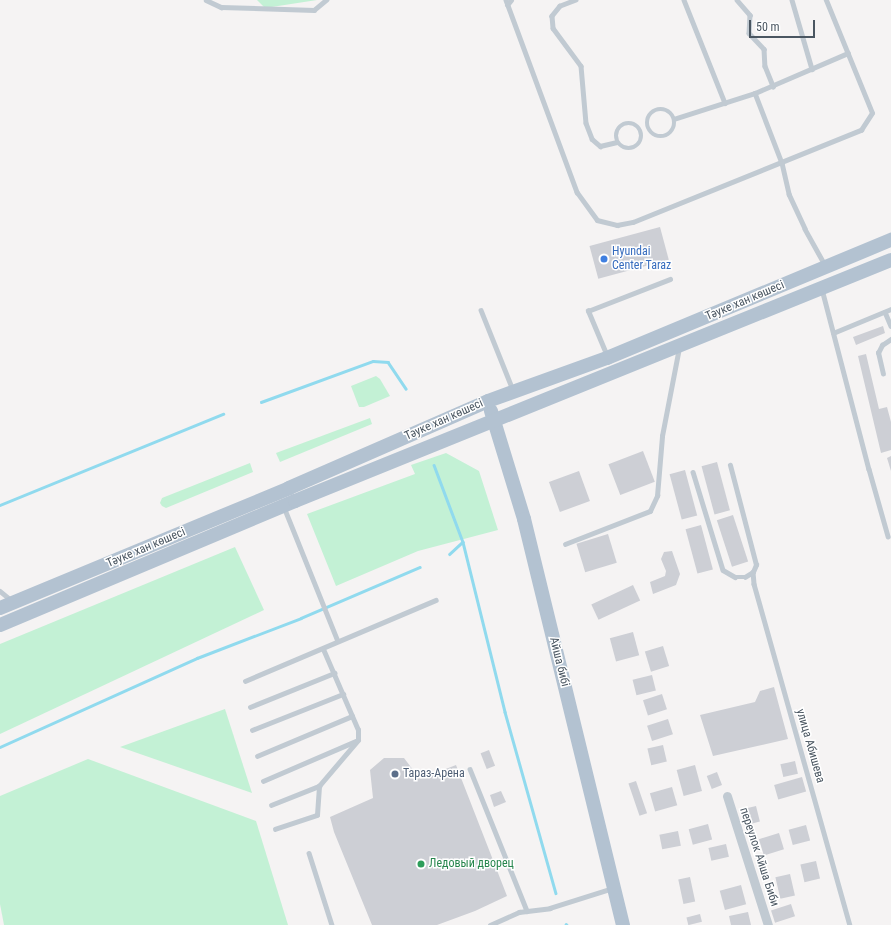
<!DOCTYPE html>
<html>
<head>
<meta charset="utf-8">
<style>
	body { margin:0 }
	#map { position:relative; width:891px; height:925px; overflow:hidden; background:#f5f3f3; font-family:"Roboto Condensed",sans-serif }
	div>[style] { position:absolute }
	.green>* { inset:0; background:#c3f1d5 }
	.stream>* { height:2.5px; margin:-1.25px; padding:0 1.25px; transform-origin:1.25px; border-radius:1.25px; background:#90daee }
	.building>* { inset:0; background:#cdcfd5; transform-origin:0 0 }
	.service>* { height:4.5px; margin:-2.25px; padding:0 2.25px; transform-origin:2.25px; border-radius:2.25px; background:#c1cad2 }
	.service>.ring { margin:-2.25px; padding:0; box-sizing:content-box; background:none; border:4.5px solid #c1cad2; border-radius:50% }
	.minor>* { height:9px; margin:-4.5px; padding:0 4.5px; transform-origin:4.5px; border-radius:4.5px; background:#c1cad2 }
	.primary>* { height:14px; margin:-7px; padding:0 7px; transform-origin:7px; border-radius:7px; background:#b3c2d1 }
	.dots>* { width:11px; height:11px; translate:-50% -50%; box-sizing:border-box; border:2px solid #fff; border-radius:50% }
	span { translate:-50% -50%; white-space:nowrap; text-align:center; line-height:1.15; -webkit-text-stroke:3px #fff; paint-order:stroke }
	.shop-label { font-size:12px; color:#366cbe }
	.left { translate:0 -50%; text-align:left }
	.street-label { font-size:12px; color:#4a5661 }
	.service-label { font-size:12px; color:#4e5e75 }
	.leisure-label { font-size:12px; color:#27864d }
	.scale { position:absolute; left:749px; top:20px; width:66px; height:18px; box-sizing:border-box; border:2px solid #4a5661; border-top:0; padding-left:5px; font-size:12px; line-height:14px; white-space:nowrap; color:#4a5661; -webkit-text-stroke:3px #fff; paint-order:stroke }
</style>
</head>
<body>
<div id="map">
	<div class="green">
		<i style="clip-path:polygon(257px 0,317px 0,265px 8px)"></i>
		<i style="clip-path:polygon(376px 376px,380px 379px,390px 396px,364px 407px,359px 407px,351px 386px)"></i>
		<i style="clip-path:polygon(370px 418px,372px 424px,280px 462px,276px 453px)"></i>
		<i style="clip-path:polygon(446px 453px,479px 471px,498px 530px,418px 551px,336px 586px,307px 514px,415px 474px,411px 465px)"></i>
		<i style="clip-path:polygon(250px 463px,253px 472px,166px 508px,162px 506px,160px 503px,162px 498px)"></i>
		<i style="clip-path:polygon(235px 547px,264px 610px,0 734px,0 644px)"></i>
		<i style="clip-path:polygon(225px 709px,252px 793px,120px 747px)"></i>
		<i style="clip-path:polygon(88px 759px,256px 821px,288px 925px,4px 925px,0 904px,0 796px)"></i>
	</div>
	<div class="stream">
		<i style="left:261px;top:402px;width:119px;rotate:-20.1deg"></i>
		<i style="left:373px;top:361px;width:15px;rotate:4deg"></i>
		<i style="left:388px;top:362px;width:32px;rotate:56deg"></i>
		<i style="left:434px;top:465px;width:82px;rotate:69.4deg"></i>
		<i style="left:463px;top:542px;width:18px;rotate:137deg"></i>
		<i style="left:0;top:505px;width:241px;rotate:-22.2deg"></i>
		<i style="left:463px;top:542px;width:175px;rotate:76.1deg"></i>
		<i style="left:505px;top:712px;width:188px;rotate:74.3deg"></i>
		<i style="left:0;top:747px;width:216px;rotate:-24.3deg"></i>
		<i style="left:197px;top:658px;width:111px;rotate:-21deg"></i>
		<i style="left:301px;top:618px;width:129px;rotate:-23.2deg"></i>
		<i style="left:566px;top:924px;width:1px;rotate:45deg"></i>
	</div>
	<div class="building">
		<i style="left:660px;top:227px;width:34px;height:73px;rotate:75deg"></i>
		<i style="clip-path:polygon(883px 326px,885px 333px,856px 345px,853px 337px)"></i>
		<i style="clip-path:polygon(866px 354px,879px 409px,887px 407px,891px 422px,891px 450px,881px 453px,858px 356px)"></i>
		<i style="left:643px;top:451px;width:33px;height:37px;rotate:69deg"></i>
		<i style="clip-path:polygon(891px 456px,891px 471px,887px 458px)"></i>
		<i style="left:717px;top:462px;width:50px;height:16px;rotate:75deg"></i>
		<i style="left:685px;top:470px;width:47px;height:16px;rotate:75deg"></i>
		<i style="left:579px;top:471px;width:32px;height:32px;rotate:70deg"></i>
		<i style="left:733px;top:515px;width:49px;height:17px;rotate:72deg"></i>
		<i style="left:701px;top:525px;width:46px;height:16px;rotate:75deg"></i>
		<i style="left:608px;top:534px;width:30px;height:33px;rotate:73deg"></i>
		<i style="clip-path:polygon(672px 551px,680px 574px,676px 585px,653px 594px,650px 582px,665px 576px,666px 571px,661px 559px,664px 552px)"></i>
		<i style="left:633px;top:585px;width:17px;height:46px;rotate:65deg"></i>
		<i style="left:633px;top:632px;width:24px;height:24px;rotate:75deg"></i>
		<i style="left:663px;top:646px;width:21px;height:19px;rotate:73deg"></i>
		<i style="left:652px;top:675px;width:16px;height:20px;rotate:76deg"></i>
		<i style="clip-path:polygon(774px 687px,788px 739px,713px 756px,700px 715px,755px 702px,760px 691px)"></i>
		<i style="left:662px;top:694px;width:16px;height:20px;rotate:72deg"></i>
		<i style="left:668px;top:719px;width:16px;height:22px;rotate:72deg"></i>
		<i style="left:663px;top:745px;width:17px;height:16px;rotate:77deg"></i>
		<i style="left:489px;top:750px;width:17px;height:9px;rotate:69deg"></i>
		<i style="clip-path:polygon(384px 758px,404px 758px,420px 779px,456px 765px,507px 896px,475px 911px,437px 925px,372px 925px,334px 832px,330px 817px,373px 798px,370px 770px)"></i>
		<i style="left:795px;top:761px;width:13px;height:15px;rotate:77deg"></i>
		<i style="left:695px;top:765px;width:27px;height:19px;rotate:75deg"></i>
		<i style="left:717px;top:772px;width:14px;height:11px;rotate:69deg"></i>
		<i style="left:802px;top:777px;width:15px;height:29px;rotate:74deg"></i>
		<i style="left:636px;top:781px;width:34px;height:8px;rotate:71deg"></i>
		<i style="left:672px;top:787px;width:19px;height:23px;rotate:74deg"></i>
		<i style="clip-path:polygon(501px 791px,506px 802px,494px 807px,490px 795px)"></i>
		<i style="left:756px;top:806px;width:16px;height:16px;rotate:76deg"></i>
		<i style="left:708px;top:824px;width:16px;height:20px;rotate:75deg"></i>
		<i style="left:806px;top:825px;width:16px;height:18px;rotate:75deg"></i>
		<i style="left:678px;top:831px;width:15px;height:19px;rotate:79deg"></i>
		<i style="left:779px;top:833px;width:17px;height:21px;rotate:73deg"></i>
		<i style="left:726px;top:844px;width:13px;height:18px;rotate:77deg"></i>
		<i style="left:816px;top:861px;width:18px;height:16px;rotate:77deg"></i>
		<i style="left:790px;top:874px;width:22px;height:15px;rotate:77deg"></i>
		<i style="left:690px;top:877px;width:25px;height:12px;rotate:78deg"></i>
		<i style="left:741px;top:885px;width:20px;height:22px;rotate:75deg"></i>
		<i style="left:791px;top:904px;width:13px;height:21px;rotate:72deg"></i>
		<i style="clip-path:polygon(748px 912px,751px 925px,731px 925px,729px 916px)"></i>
		<i style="left:700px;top:914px;width:8px;height:14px;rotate:76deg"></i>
	</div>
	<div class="service">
		<i style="left:206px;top:0;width:17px;rotate:25deg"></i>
		<i style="left:221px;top:7px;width:93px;rotate:1.8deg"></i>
		<i style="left:314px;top:10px;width:16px;rotate:-40deg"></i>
		<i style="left:506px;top:0;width:205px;rotate:69.7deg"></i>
		<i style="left:577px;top:192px;width:34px;rotate:54deg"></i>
		<i style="left:597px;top:220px;width:21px;rotate:14deg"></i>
		<i style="left:617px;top:225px;width:16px;rotate:-11deg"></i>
		<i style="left:633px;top:222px;width:246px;rotate:-22deg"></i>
		<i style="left:861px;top:130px;width:20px;rotate:-57deg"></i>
		<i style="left:872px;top:113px;width:122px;rotate:-112.2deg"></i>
		<i style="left:576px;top:0;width:17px;rotate:159deg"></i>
		<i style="left:560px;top:6px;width:13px;rotate:129deg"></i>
		<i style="left:552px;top:16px;width:12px;rotate:85deg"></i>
		<i style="left:553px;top:28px;width:47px;rotate:53.6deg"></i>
		<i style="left:581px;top:66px;width:57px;rotate:85deg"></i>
		<i style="left:586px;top:123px;width:17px;rotate:69deg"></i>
		<i style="left:592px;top:139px;width:11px;rotate:41deg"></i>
		<i style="left:600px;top:146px;width:17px;rotate:-13deg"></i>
		<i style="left:684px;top:0;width:111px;rotate:68.3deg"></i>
		<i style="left:737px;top:0;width:20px;rotate:49deg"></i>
		<i style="left:750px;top:15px;width:18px;rotate:93deg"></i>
		<i style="left:749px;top:33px;width:22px;rotate:47deg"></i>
		<i style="left:764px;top:49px;width:17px;rotate:87deg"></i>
		<i style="left:765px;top:66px;width:22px;rotate:68deg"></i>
		<i style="left:792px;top:0;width:72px;rotate:73.8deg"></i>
		<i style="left:507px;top:5px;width:6px;rotate:-51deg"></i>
		<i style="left:755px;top:93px;width:75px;rotate:68.9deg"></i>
		<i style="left:782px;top:163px;width:32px;rotate:77deg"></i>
		<i style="left:789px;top:194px;width:38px;rotate:65deg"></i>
		<i style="left:805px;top:229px;width:41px;rotate:60.9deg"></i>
		<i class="ring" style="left:647px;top:109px;width:23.5px;height:23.5px"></i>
		<i style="left:674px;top:119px;width:85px;rotate:-17.8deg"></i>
		<i style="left:755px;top:93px;width:101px;rotate:-23.3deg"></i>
		<i class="ring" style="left:616px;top:123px;width:21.5px;height:21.5px"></i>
		<i style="left:822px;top:289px;width:186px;rotate:75.4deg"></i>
		<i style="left:869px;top:469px;width:70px;rotate:74.2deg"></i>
		<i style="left:481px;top:310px;width:86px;rotate:68.2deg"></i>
		<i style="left:885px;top:312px;width:15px;rotate:67deg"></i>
		<i style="left:833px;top:333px;width:63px;rotate:-22.5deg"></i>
		<i style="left:607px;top:356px;width:49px;rotate:-112.9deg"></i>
		<i style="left:588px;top:311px;width:88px;rotate:-21.3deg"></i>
		<i style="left:883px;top:374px;width:22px;rotate:-103deg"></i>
		<i style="left:878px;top:353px;width:9px;rotate:-63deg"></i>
		<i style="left:882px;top:345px;width:11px;rotate:-34deg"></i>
		<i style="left:693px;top:472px;width:102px;rotate:73deg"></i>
		<i style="left:723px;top:570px;width:14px;rotate:30deg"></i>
		<i style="left:735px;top:577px;width:10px"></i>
		<i style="left:745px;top:577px;width:9px;rotate:-32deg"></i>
		<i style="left:753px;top:572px;width:8px;rotate:-67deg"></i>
		<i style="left:756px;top:565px;width:103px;rotate:-104.6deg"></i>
		<i style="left:284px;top:507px;width:144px;rotate:68.1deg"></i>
		<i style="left:565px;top:544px;width:91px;rotate:-21.2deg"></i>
		<i style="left:650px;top:511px;width:17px;rotate:-65deg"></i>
		<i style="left:657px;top:496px;width:60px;rotate:-85.2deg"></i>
		<i style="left:662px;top:436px;width:90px;rotate:-79.1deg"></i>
		<i style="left:753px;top:572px;width:12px;rotate:85deg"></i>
		<i style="left:754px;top:584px;width:354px;rotate:74.3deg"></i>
		<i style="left:0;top:591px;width:14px;rotate:39deg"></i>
		<i style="left:245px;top:681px;width:207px;rotate:-23deg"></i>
		<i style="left:250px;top:707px;width:91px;rotate:-22deg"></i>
		<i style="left:252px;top:730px;width:98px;rotate:-21.6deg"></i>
		<i style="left:257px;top:756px;width:103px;rotate:-22.8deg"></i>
		<i style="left:470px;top:769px;width:153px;rotate:68.1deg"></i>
		<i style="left:263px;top:781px;width:101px;rotate:-23.3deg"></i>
		<i style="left:271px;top:805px;width:52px;rotate:-21.6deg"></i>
		<i style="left:275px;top:829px;width:44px;rotate:-18.4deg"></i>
		<i style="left:317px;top:815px;width:29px;rotate:-86deg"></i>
		<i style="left:319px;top:786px;width:60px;rotate:-49.7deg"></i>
		<i style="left:358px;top:740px;width:10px;rotate:-90deg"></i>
		<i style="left:358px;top:730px;width:88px;rotate:-113.4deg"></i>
		<i style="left:309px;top:853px;width:76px;rotate:72.3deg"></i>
		<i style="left:490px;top:925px;width:32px;rotate:-24deg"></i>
		<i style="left:519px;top:912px;width:31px;rotate:-7deg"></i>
		<i style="left:550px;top:908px;width:66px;rotate:-17.6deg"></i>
	</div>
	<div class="minor">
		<i style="left:727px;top:796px;width:135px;rotate:72.4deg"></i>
	</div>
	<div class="primary">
		<i style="left:491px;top:411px;width:113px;rotate:73deg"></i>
		<i style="left:524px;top:519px;width:418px;rotate:76.3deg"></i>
		<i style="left:0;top:608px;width:313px;rotate:-22.5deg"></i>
		<i style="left:289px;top:488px;width:217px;rotate:-23.6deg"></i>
		<i style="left:488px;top:401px;width:127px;rotate:-19.9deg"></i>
		<i style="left:607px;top:358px;width:308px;rotate:-22.6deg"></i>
		<i style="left:0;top:625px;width:320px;rotate:-22.8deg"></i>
		<i style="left:295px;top:501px;width:643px;rotate:-22.02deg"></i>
	</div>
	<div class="dots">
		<i style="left:604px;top:259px;background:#3f7fe0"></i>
		<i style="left:395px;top:774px;background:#5c6f8a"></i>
		<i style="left:421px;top:864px;background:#2e9e5b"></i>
	</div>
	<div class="shop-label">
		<span class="left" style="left:612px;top:259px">Hyundai<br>Center Taraz</span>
	</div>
	<div class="street-label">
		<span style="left:745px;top:301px;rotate:-23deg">Тәуке хан көшесі</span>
		<span style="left:444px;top:420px;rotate:-24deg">Тәуке хан көшесі</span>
		<span style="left:146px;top:548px;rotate:-23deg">Тәуке хан көшесі</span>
		<span style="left:559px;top:662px;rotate:76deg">Айша бибі</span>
		<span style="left:810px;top:746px;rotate:74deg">улица Абишева</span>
		<span style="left:759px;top:857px;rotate:72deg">переулок Айша Биби</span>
	</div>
	<div class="service-label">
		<span class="left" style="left:403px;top:774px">Тараз-Арена</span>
	</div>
	<div class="leisure-label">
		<span class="left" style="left:429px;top:864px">Ледовый дворец</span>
	</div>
	<div class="scale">50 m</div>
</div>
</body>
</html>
